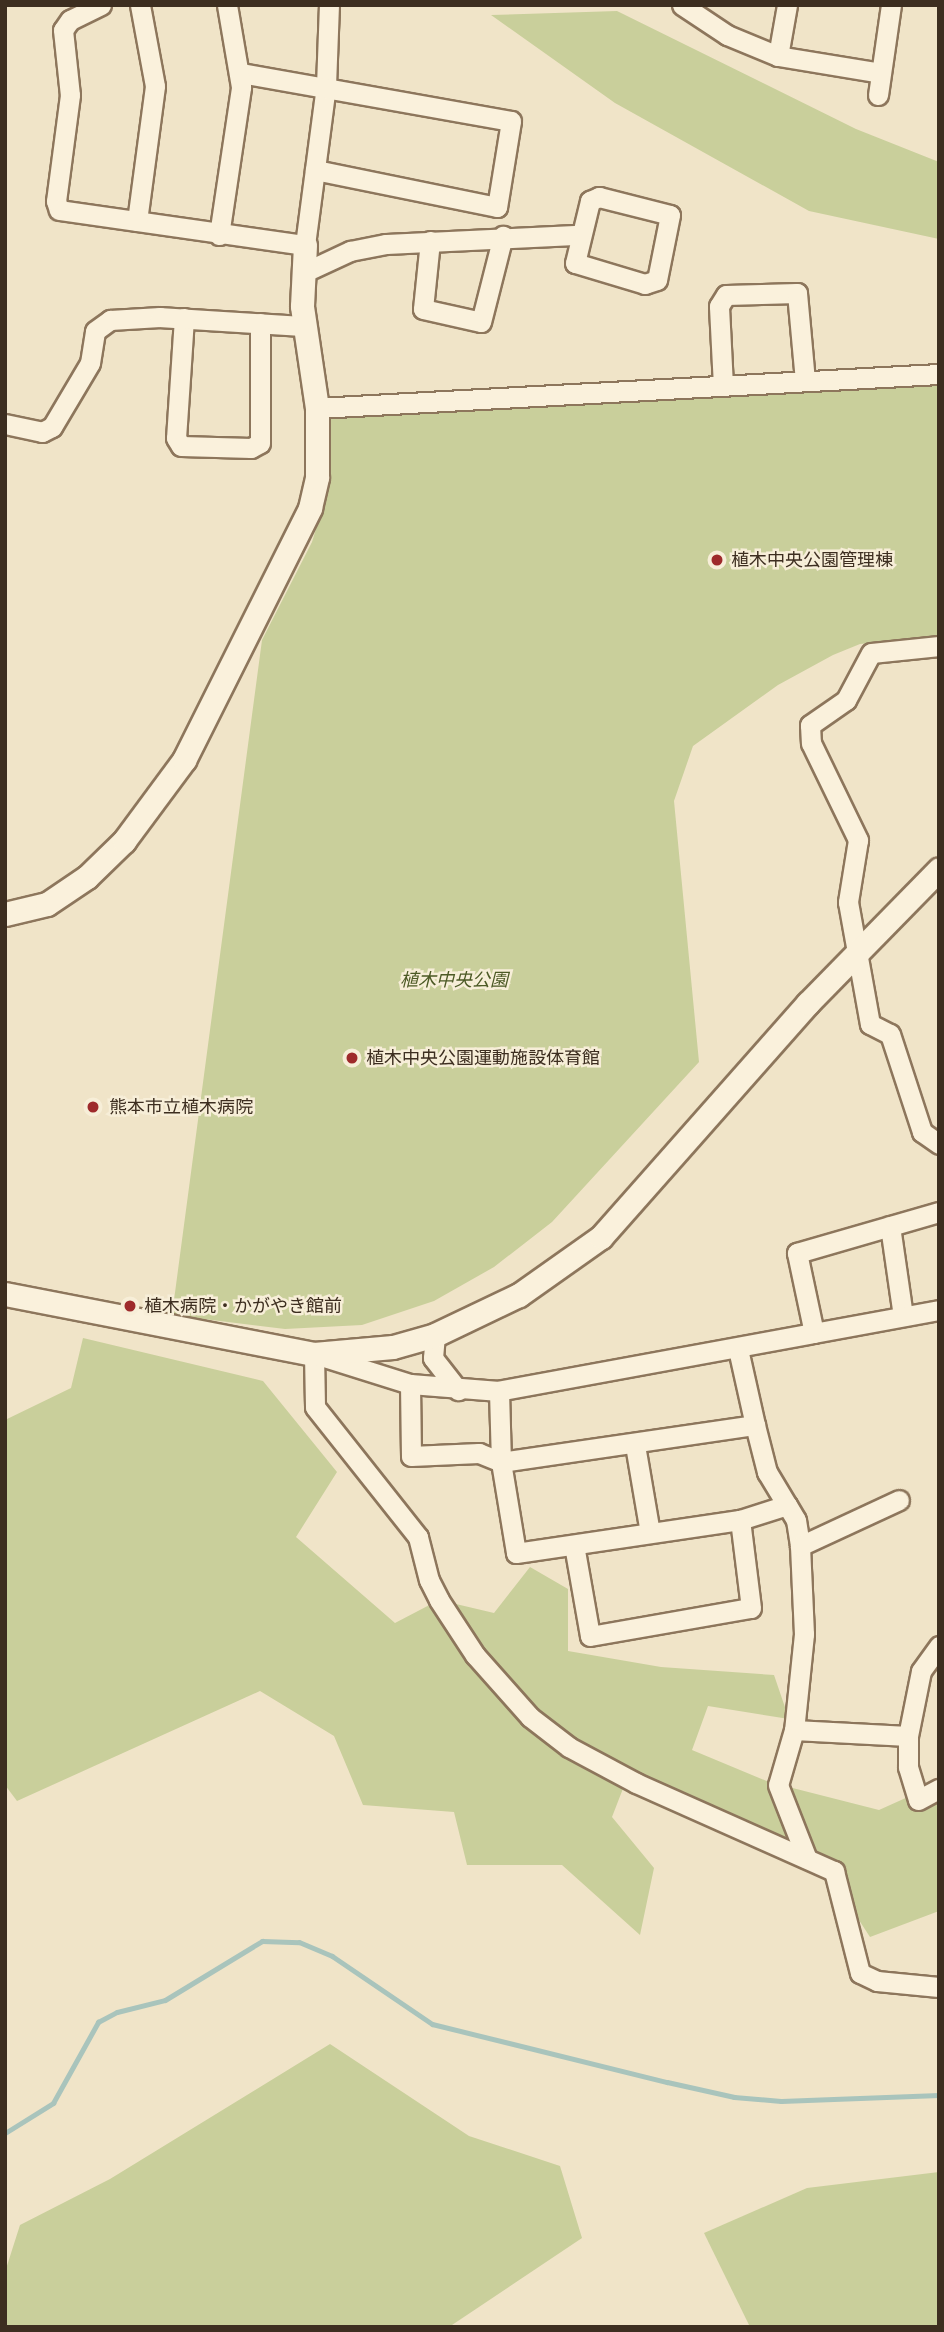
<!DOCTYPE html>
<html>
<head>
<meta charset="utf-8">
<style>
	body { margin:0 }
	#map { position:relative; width:944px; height:2332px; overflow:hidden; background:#f0e4c8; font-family:"Times New Roman","Noto Sans JP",serif }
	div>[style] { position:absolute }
	.green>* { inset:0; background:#c9cf9b }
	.stream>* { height:5px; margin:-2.5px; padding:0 2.5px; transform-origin:2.5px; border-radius:2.5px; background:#a9c4bc }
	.roads { filter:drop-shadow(2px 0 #8d765c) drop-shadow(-2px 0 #8d765c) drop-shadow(0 2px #8d765c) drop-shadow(0 -2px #8d765c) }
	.minor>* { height:19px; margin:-9.5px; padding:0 9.5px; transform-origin:9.5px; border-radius:9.5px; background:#faf1dc }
	.tertiary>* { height:23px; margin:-11.5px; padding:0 11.5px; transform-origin:11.5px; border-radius:11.5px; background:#faf1dc }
	.dots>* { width:19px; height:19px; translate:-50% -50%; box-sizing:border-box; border:4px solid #f7eed8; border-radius:50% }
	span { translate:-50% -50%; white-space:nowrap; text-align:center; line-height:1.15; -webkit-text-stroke:5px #f7eed8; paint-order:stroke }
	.poi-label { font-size:18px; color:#3d2e20 }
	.left { translate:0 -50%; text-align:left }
	.park-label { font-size:18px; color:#4d5a26; font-style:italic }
	.frame { position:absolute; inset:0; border:7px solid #3d2e20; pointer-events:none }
</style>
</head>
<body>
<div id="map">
	<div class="green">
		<i style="clip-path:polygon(617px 11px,856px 129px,939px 162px,939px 239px,809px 211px,615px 103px,491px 15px)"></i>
		<i style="clip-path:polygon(939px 381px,939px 637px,860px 644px,833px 655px,778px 685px,693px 746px,674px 801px,699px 1062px,552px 1222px,494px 1267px,434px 1301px,362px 1325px,285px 1329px,172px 1315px,262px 640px,312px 542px,330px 483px,328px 416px)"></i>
		<i style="clip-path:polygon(83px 1338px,263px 1381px,337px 1472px,296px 1537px,395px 1623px,439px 1600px,494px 1613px,530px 1567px,568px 1589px,568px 1651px,661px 1667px,774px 1675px,789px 1719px,708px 1706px,692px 1750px,769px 1782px,879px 1810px,939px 1783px,939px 1911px,870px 1937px,829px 1874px,624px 1786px,612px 1817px,654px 1868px,640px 1935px,562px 1865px,467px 1865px,454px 1812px,363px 1805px,334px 1736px,260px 1691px,17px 1801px,5px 1785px,5px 1420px,71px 1388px)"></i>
		<i style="clip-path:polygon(330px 2044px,469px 2136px,560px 2166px,582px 2238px,449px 2327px,5px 2327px,5px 2272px,20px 2225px,110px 2179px)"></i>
		<i style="clip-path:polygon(939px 2172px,939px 2327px,750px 2327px,704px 2233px,807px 2188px)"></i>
	</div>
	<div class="stream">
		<i style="left:5px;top:2133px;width:57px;rotate:-32deg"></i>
		<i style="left:53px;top:2103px;width:93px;rotate:-60.9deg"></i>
		<i style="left:98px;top:2022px;width:21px;rotate:-28deg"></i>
		<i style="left:117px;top:2012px;width:49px;rotate:-14deg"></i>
		<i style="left:165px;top:2000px;width:114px;rotate:-31.3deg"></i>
		<i style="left:262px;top:1941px;width:37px;rotate:2deg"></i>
		<i style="left:299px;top:1942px;width:36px;rotate:23deg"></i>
		<i style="left:332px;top:1956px;width:121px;rotate:34.2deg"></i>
		<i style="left:432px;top:2024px;width:242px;rotate:13.9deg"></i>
		<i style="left:667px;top:2082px;width:69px;rotate:12.6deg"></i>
		<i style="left:734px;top:2097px;width:47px;rotate:4.9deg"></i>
		<i style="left:781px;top:2101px;width:158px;rotate:-2.2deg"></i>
	</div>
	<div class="roads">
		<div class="minor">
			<i style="left:101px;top:5px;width:34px;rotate:154deg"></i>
			<i style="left:70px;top:20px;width:12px;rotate:125deg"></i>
			<i style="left:63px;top:30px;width:65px;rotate:83.9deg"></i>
			<i style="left:70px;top:95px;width:107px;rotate:97.5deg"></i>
			<i style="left:56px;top:201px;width:9px;rotate:72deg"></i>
			<i style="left:59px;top:210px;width:248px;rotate:8.1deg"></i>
			<i style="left:305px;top:245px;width:160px;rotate:-82.5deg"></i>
			<i style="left:326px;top:86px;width:81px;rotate:-87.9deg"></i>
			<i style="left:682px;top:5px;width:54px;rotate:33.7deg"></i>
			<i style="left:727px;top:35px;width:55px;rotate:22.4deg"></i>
			<i style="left:778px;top:56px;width:104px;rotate:9.4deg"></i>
			<i style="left:778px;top:56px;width:52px;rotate:-80deg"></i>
			<i style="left:241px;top:73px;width:274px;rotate:10.1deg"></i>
			<i style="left:511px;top:121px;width:87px;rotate:99.2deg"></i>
			<i style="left:497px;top:207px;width:186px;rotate:-168.5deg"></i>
			<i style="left:878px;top:95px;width:91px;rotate:-81.8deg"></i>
			<i style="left:599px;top:197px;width:73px;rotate:14.2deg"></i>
			<i style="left:670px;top:215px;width:66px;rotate:101.3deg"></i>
			<i style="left:657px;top:280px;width:13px;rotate:162deg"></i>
			<i style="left:645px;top:284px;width:73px;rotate:-163.3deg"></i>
			<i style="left:575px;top:263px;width:64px;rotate:-76.4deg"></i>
			<i style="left:590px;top:201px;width:10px;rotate:-24deg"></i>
			<i style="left:137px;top:221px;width:136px;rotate:-82.4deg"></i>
			<i style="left:155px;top:86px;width:82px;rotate:-100.5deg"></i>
			<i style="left:219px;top:235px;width:150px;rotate:-81.5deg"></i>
			<i style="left:241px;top:87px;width:83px;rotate:-99.7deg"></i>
			<i style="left:430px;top:241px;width:68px;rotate:95.9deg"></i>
			<i style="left:423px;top:309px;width:59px;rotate:12.6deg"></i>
			<i style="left:481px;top:322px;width:89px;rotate:-75.7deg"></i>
			<i style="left:305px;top:272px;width:50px;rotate:-25deg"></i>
			<i style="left:350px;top:251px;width:37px;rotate:-11deg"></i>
			<i style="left:386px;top:244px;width:194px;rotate:-2.7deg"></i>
			<i style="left:184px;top:318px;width:120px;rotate:93.8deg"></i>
			<i style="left:176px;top:438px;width:9px;rotate:58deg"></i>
			<i style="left:181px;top:446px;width:70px;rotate:1.6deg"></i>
			<i style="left:251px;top:448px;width:10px;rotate:-29deg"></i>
			<i style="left:260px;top:443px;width:120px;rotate:-90deg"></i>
			<i style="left:723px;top:386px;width:80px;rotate:-92.9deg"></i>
			<i style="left:719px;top:306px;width:13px;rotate:-58deg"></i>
			<i style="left:726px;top:295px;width:71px;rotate:-1.6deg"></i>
			<i style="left:797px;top:293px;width:88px;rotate:84.8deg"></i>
			<i style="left:317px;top:408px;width:623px;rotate:-3.13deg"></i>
			<i style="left:5px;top:424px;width:38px;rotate:12deg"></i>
			<i style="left:42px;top:432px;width:11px;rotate:-27deg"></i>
			<i style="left:52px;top:427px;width:74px;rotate:-59.3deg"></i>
			<i style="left:90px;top:363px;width:32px;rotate:-81deg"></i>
			<i style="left:95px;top:331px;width:19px;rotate:-36deg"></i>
			<i style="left:110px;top:320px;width:50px;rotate:-3.4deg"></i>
			<i style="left:160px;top:317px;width:145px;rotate:3.6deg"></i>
			<i style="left:939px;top:646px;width:68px;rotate:174.1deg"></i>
			<i style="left:871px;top:653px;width:53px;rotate:118deg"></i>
			<i style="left:846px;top:700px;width:44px;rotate:145.2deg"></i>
			<i style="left:810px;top:725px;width:18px;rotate:87deg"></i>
			<i style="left:811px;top:743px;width:108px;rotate:64.1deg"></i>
			<i style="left:858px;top:840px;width:63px;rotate:99.2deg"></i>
			<i style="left:848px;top:902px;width:124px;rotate:79.8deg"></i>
			<i style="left:870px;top:1024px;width:22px;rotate:27deg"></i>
			<i style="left:890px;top:1034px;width:103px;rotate:71.9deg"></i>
			<i style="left:922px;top:1132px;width:21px;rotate:35deg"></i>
			<i style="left:890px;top:1226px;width:91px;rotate:81.8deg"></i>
			<i style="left:939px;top:1310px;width:447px;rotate:169.6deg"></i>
			<i style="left:499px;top:1391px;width:89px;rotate:-175.5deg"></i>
			<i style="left:410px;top:1384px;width:101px;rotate:-162.6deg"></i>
			<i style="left:314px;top:1354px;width:53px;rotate:88.9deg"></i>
			<i style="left:315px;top:1407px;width:166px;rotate:51.6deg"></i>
			<i style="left:418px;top:1537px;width:44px;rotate:75.7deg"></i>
			<i style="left:429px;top:1580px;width:22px;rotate:63deg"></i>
			<i style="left:439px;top:1600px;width:66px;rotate:56.8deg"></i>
			<i style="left:475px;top:1655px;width:83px;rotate:48.4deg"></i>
			<i style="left:530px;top:1717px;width:49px;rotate:37.6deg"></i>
			<i style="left:569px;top:1747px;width:76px;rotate:28.2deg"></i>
			<i style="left:636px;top:1783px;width:217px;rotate:24deg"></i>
			<i style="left:834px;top:1871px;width:105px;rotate:75.7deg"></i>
			<i style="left:860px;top:1973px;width:19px;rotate:25deg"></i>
			<i style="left:877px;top:1981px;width:62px;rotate:5.5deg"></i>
			<i style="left:814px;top:1333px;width:82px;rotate:-102deg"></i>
			<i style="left:797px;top:1253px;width:148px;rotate:-16.1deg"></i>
			<i style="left:435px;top:1335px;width:23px;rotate:95deg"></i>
			<i style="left:433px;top:1358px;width:41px;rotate:52deg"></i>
			<i style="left:738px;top:1349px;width:78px;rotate:77.4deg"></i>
			<i style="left:410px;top:1384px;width:72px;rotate:89.2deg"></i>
			<i style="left:411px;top:1456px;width:68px;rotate:-2.5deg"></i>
			<i style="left:479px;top:1453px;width:24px;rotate:22deg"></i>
			<i style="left:501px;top:1462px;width:257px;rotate:-8.3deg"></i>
			<i style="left:755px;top:1425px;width:49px;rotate:75.7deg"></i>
			<i style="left:767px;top:1472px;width:39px;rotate:59deg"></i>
			<i style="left:499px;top:1391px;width:71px;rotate:88.4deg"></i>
			<i style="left:501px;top:1462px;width:92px;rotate:80.6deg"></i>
			<i style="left:516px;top:1553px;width:226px;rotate:-8.4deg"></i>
			<i style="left:740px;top:1520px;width:49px;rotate:-17.7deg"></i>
			<i style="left:787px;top:1505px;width:17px;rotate:59deg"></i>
			<i style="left:796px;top:1520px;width:26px;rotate:81deg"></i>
			<i style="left:800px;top:1546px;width:88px;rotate:87.4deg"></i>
			<i style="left:804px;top:1634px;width:97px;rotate:95.9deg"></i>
			<i style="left:794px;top:1730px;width:57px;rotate:106.2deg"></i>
			<i style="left:778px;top:1785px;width:79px;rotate:68.6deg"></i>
			<i style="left:635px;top:1445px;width:89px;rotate:80.3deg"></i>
			<i style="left:574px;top:1545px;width:92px;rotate:80deg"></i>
			<i style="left:590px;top:1636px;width:163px;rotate:-9.9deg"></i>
			<i style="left:751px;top:1608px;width:89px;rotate:-97.1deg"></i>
			<i style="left:800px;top:1546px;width:109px;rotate:-24.9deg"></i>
			<i style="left:794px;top:1730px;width:114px;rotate:3deg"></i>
			<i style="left:908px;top:1736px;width:31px;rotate:90deg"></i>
			<i style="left:908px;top:1767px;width:34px;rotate:73deg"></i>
			<i style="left:918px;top:1800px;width:24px;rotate:-28deg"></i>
			<i style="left:908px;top:1736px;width:66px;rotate:-78.7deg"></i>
			<i style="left:921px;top:1671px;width:31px;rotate:-54deg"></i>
		</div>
		<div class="tertiary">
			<i style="left:5px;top:914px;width:43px;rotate:-13.4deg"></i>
			<i style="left:47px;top:904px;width:48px;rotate:-34deg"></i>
			<i style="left:87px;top:877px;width:52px;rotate:-44.2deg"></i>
			<i style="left:124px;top:841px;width:101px;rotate:-53.5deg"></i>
			<i style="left:184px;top:760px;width:282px;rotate:-63.4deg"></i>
			<i style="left:310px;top:508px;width:32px;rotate:-77deg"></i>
			<i style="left:317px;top:477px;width:69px;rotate:-90deg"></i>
			<i style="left:317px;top:408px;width:103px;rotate:-98.4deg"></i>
			<i style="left:302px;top:306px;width:61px;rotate:-87.2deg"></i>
			<i style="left:5px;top:1294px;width:315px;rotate:11deg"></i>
			<i style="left:314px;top:1354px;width:79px;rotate:-5.1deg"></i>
			<i style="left:393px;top:1347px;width:44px;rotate:-15.9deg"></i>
			<i style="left:435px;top:1335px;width:93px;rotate:-25.5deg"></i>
			<i style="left:519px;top:1295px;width:100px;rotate:-35.3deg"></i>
			<i style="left:601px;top:1237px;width:312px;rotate:-48.5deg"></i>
			<i style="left:808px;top:1003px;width:187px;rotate:-45.6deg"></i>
		</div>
	</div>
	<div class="dots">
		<i style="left:717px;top:560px;background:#9e2a2b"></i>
		<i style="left:352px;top:1058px;background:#9e2a2b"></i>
		<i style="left:93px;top:1107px;background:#9e2a2b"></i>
		<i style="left:130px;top:1306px;background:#9e2a2b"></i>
	</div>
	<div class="poi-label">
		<span class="left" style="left:731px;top:560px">植木中央公園管理棟</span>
		<span class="left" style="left:366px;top:1058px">植木中央公園運動施設体育館</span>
		<span class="left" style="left:109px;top:1107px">熊本市立植木病院</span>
		<span class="left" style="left:144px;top:1306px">植木病院・かがやき館前</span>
	</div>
	<div class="park-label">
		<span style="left:454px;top:980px">植木中央公園</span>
	</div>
	<div class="frame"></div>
</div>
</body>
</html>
